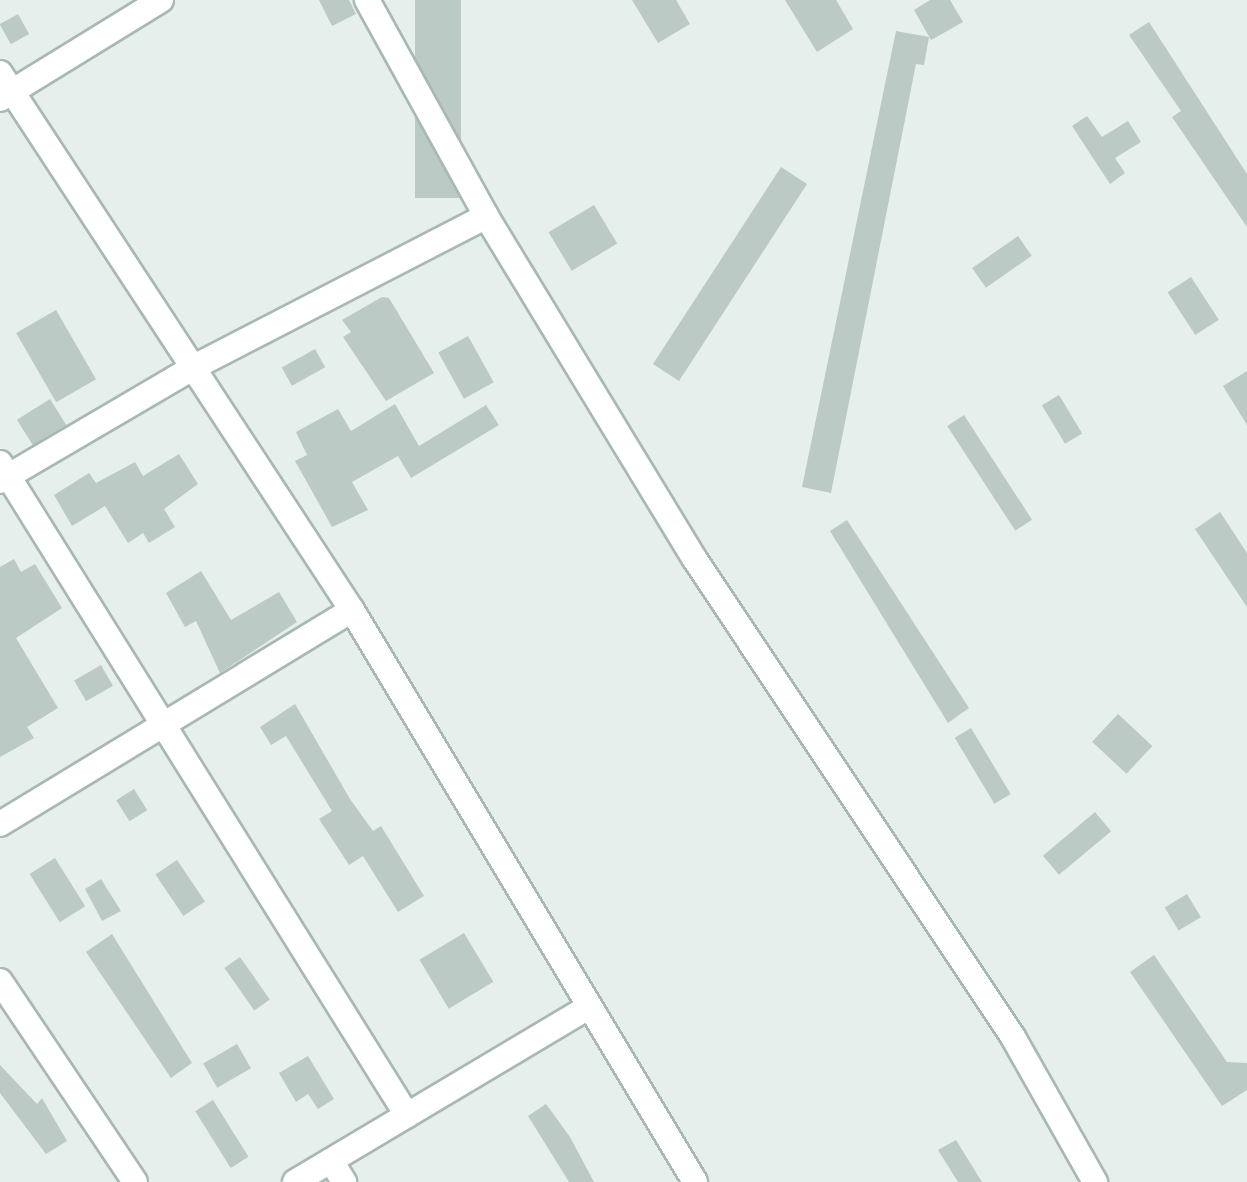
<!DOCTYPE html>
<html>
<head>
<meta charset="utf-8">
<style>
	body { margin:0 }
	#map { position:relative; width:1247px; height:1182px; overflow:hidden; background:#e6efeb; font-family:Inter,sans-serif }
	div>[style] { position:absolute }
	.building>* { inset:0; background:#bbcac4; transform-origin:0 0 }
	.roads { filter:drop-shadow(2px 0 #a8b8b2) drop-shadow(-2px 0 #a8b8b2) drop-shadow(0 2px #a8b8b2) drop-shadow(0 -2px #a8b8b2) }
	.minor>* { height:24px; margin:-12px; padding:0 12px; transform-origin:12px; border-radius:12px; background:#fff }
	span { translate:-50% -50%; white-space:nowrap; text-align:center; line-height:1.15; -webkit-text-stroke:7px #f7fbf9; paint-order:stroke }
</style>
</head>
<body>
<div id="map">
	<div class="building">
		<i style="clip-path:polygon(319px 0,349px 0,356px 14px,332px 26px)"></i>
		<i style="left:415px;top:0;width:46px;height:198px"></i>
		<i style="clip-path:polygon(632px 0,676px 0,690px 24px,658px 43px)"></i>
		<i style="clip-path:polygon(785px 0,836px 0,853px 29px,817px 52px)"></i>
		<i style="clip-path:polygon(930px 0,950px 0,963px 22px,931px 40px,914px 10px)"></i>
		<i style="left:18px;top:14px;width:23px;height:21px;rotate:61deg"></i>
		<i style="clip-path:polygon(1149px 22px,1247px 174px,1247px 227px,1172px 117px,1181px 111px,1129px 35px)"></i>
		<i style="clip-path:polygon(896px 31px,929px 37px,924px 65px,916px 64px,831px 493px,802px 487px)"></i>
		<i style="clip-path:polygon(1087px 116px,1102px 137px,1128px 121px,1141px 142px,1115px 158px,1125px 173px,1110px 184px,1072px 126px)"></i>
		<i style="left:781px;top:167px;width:31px;height:235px;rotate:33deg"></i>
		<i style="left:594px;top:205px;width:45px;height:53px;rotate:59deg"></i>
		<i style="left:1018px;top:236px;width:24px;height:56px;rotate:55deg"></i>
		<i style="left:1191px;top:277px;width:51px;height:28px;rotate:57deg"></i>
		<i style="clip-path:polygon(382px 297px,389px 298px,434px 373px,386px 401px,343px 337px,351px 332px,342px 320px)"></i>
		<i style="left:56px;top:310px;width:80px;height:46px;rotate:60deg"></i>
		<i style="left:468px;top:336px;width:53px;height:34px;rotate:61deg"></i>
		<i style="left:315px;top:349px;width:21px;height:38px;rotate:61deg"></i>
		<i style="clip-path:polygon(1247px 371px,1247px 425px,1223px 386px)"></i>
		<i style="left:1059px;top:395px;width:45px;height:20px;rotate:59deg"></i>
		<i style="left:50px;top:399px;width:31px;height:39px;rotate:58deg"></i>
		<i style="clip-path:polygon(395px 404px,419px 446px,486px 405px,499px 425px,411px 478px,398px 456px,352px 482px,368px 510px,332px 527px,295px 461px,307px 455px,296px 432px,338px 409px,351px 431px)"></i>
		<i style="left:964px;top:415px;width:125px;height:20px;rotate:57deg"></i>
		<i style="clip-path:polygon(179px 454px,198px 484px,164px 509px,175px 527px,149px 543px,143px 533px,128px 543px,105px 506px,72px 526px,54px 495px,89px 473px,96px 483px,135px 462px,143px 476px)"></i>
		<i style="clip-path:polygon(1220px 512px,1247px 553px,1247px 607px,1195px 529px)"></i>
		<i style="clip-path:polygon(847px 520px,969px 708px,948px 723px,830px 531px)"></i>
		<i style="clip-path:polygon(14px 559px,21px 572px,35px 564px,62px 608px,16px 638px,58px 708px,27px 727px,34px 738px,0 757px,0 567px)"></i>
		<i style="clip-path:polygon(201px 571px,231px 620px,279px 592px,297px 622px,220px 673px,196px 621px,185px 627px,166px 593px)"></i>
		<i style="left:101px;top:665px;width:24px;height:31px;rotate:60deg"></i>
		<i style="clip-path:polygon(295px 704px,350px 799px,373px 831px,381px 826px,424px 896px,398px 912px,363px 856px,349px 865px,319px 819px,332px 811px,286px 736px,271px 745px,260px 727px)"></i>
		<i style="left:1118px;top:714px;width:47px;height:38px;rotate:43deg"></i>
		<i style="left:971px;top:728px;width:77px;height:19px;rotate:59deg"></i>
		<i style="left:134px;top:789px;width:25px;height:21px;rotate:58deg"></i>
		<i style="left:1095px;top:812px;width:25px;height:68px;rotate:50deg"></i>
		<i style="left:55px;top:858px;width:57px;height:30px;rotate:58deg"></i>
		<i style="left:177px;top:860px;width:50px;height:26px;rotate:56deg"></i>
		<i style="clip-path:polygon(101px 879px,121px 911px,102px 921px,85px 889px)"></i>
		<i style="left:1187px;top:894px;width:27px;height:26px;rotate:59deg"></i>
		<i style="left:464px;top:933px;width:57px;height:52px;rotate:59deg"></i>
		<i style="clip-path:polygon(112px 934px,192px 1063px,171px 1078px,86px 952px)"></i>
		<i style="clip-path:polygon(1154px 955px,1227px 1062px,1247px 1063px,1247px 1090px,1222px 1106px,1130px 972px)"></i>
		<i style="left:240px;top:957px;width:52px;height:19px;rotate:55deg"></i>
		<i style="left:237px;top:1044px;width:28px;height:39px;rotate:60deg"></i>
		<i style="clip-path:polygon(308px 1056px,334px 1099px,318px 1109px,308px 1094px,296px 1102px,279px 1073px)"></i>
		<i style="clip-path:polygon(0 1065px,37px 1104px,42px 1098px,67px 1141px,46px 1154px,0 1093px)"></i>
		<i style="left:213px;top:1100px;width:67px;height:21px;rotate:58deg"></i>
		<i style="clip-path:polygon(546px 1104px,570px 1137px,594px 1182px,569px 1182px,528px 1116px)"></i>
		<i style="clip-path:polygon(956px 1140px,982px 1182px,958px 1182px,938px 1150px)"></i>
	</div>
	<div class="roads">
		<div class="minor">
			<i style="left:367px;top:0;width:247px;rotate:61.1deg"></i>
			<i style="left:486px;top:216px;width:400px;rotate:58.7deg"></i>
			<i style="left:694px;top:558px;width:576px;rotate:56.34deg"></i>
			<i style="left:1013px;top:1037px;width:167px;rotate:60.5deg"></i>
			<i style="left:0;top:73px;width:642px;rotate:56.76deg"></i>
			<i style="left:352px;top:610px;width:667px;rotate:59.05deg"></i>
			<i style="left:0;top:99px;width:189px;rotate:-31.6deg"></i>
			<i style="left:0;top:463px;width:769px;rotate:58.03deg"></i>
			<i style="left:0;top:481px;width:227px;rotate:-30.4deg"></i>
			<i style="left:196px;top:366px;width:326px;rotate:-27.3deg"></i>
			<i style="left:0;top:824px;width:412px;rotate:-31.3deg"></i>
			<i style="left:0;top:981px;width:242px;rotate:56.1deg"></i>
			<i style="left:331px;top:1161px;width:25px;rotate:58deg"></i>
			<i style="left:295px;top:1182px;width:342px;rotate:-30.8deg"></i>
		</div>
	</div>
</div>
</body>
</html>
